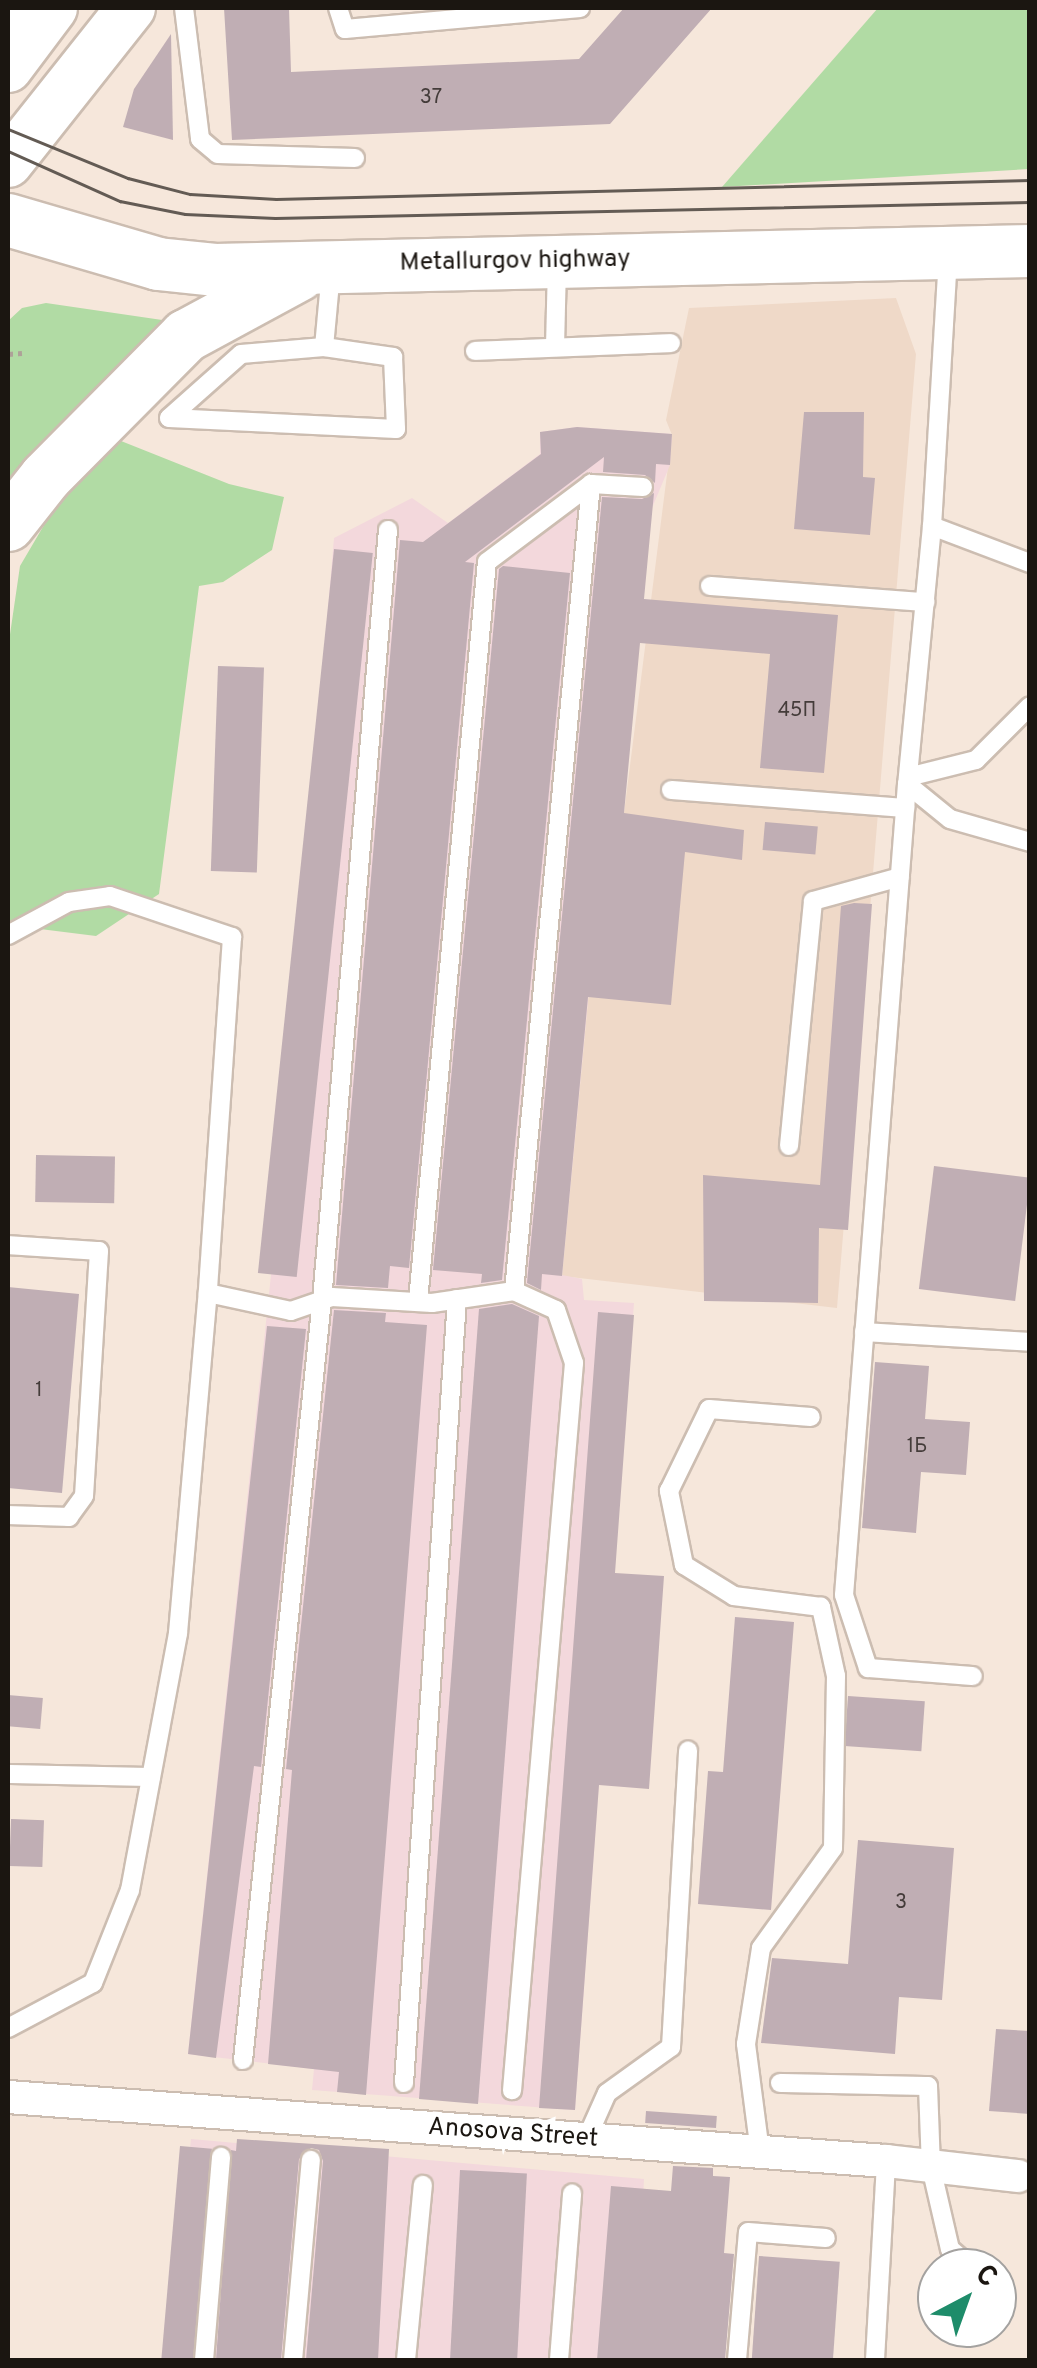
<!DOCTYPE html>
<html>
<head>
<meta charset="utf-8">
<style>
	body { margin:0 }
	#map { position:relative; width:1037px; height:2368px; overflow:hidden; background:#f6e7db; font-family:Overpass,sans-serif }
	div>[style] { position:absolute }
	.built>* { inset:0; background:#efd9c8 }
	.industrial>* { inset:0; background:#f3d8dc }
	.green>* { inset:0; background:#b1dba4 }
	.building>* { inset:0; background:#c0aeb4; transform-origin:0 0 }
	.path>* { height:5px; margin-top:-2.5px; transform-origin:0; background:repeating-linear-gradient(90deg,#aea298 0 5px,transparent 0 10px) }
	.roads { filter:drop-shadow(2px 0 #ccbdb1) drop-shadow(-2px 0 #ccbdb1) drop-shadow(0 2px #ccbdb1) drop-shadow(0 -2px #ccbdb1) }
	.service>* { height:18px; margin:-9px; padding:0 9px; transform-origin:9px; border-radius:9px; background:#fff }
	.minor>* { height:32px; margin:-16px; padding:0 16px; transform-origin:16px; border-radius:16px; background:#fff }
	.tertiary>* { height:40px; margin:-20px; padding:0 20px; transform-origin:20px; border-radius:20px; background:#fff }
	.secondary>* { height:48px; margin:-24px; padding:0 24px; transform-origin:24px; border-radius:24px; background:#fff }
	.primary>* { height:52px; margin:-26px; padding:0 26px; transform-origin:26px; border-radius:26px; background:#fff }
	.tram>* { height:2.5px; margin:-1.25px; padding:0 1.25px; transform-origin:1.25px; border-radius:1.25px; background:#635b54 }
	span { translate:-50% -50%; white-space:nowrap; text-align:center; line-height:1.15; -webkit-text-stroke:10px #fff; paint-order:stroke }
	.number-label { font-size:20px; color:#443c3a }
	.number-label span { -webkit-text-stroke-width:0 }
	.street-label { font-size:25px; color:#1b1611 }
	.frame { position:absolute; inset:0; border:10px solid #1b1611; pointer-events:none }
	.north { position:absolute; left:917px; top:2248px; width:100px; height:100px; box-sizing:border-box; background:#fff; border:2px solid #a4a2a0; border-radius:50%; rotate:41deg; font-size:28px; font-weight:700; line-height:40px; text-align:center; color:#1b1611 }
	.north::after { content:''; display:block; margin:auto; width:35px; height:45px; background:#1e8c6a; clip-path:polygon(50% 0,100% 100%,50% 72%,0 100%) }
</style>
</head>
<body>
<div id="map">
	<div class="built">
		<i style="clip-path:polygon(896px 298px,916px 354px,837px 1308px,562px 1276px,603px 842px,624px 813px,672px 435px,666px 420px,689px 308px)"></i>
	</div>
	<div class="industrial">
		<i style="clip-path:polygon(577px 427px,672px 434px,670px 465px,652px 508px,603px 842px,562px 1275px,582px 1279px,584px 1300px,634px 1303px,575px 2110px,312px 2090px,314px 2069px,188px 2054px,271px 1275px,334px 538px,412px 498px,448px 523px,540px 454px,540px 432px)"></i>
		<i style="clip-path:polygon(191px 2139px,644px 2179px,634px 2360px,170px 2360px)"></i>
	</div>
	<div class="green">
		<i style="clip-path:polygon(878px 8px,1029px 8px,1029px 169px,722px 187px)"></i>
		<i style="clip-path:polygon(46px 303px,169px 321px,103px 383px,8px 489px,8px 321px,22px 308px)"></i>
		<i style="clip-path:polygon(111px 437px,229px 484px,284px 497px,272px 550px,223px 582px,199px 586px,159px 894px,96px 936px,8px 925px,8px 648px,20px 566px,57px 503px)"></i>
	</div>
	<div class="building">
		<i style="clip-path:polygon(224px 8px,289px 8px,291px 72px,579px 59px,624px 8px,712px 8px,610px 124px,232px 140px)"></i>
		<i style="clip-path:polygon(171px 34px,173px 140px,123px 127px,134px 89px)"></i>
		<i style="clip-path:polygon(804px 412px,864px 412px,863px 477px,875px 478px,870px 535px,794px 529px)"></i>
		<i style="clip-path:polygon(577px 427px,672px 434px,670px 465px,656px 464px,655px 483px,645px 475px,603px 472px,604px 457px,465px 562px,474px 563px,409px 1268px,390px 1266px,388px 1288px,336px 1285px,400px 540px,423px 542px,541px 454px,540px 432px)"></i>
		<i style="clip-path:polygon(654px 493px,644px 599px,838px 615px,824px 773px,760px 768px,770px 654px,640px 643px,624px 813px,744px 830px,742px 860px,685px 852px,671px 1005px,588px 997px,562px 1276px,542px 1274px,541px 1290px,527px 1283px,602px 497px,642px 499px)"></i>
		<i style="left:334px;top:549px;width:39px;height:728px;rotate:6deg"></i>
		<i style="clip-path:polygon(503px 566px,570px 573px,502px 1280px,481px 1283px,482px 1274px,433px 1270px,499px 569px)"></i>
		<i style="left:218px;top:666px;width:46px;height:205px;rotate:2deg"></i>
		<i style="left:765px;top:822px;width:53px;height:28px;rotate:5deg"></i>
		<i style="clip-path:polygon(854px 903px,872px 904px,848px 1230px,819px 1228px,818px 1303px,704px 1301px,703px 1175px,820px 1185px,841px 906px)"></i>
		<i style="left:36px;top:1155px;width:79px;height:47px;rotate:1deg"></i>
		<i style="left:934px;top:1166px;width:97px;height:124px;rotate:7deg"></i>
		<i style="clip-path:polygon(8px 1287px,79px 1294px,62px 1493px,8px 1488px)"></i>
		<i style="clip-path:polygon(512px 1304px,539px 1316px,478px 2104px,419px 2099px,479px 1309px)"></i>
		<i style="clip-path:polygon(334px 1310px,386px 1313px,385px 1322px,427px 1325px,366px 2095px,337px 2092px,339px 2072px,268px 2064px,292px 1770px,286px 1769px)"></i>
		<i style="clip-path:polygon(598px 1312px,634px 1315px,615px 1573px,664px 1576px,649px 1789px,599px 1785px,575px 2110px,539px 2108px)"></i>
		<i style="clip-path:polygon(267px 1326px,306px 1329px,261px 1767px,254px 1766px,216px 2058px,188px 2054px)"></i>
		<i style="clip-path:polygon(875px 1362px,929px 1366px,925px 1419px,970px 1422px,966px 1475px,921px 1472px,916px 1533px,862px 1528px)"></i>
		<i style="clip-path:polygon(735px 1617px,794px 1622px,771px 1910px,698px 1904px,708px 1771px,723px 1772px)"></i>
		<i style="left:8px;top:1695px;width:35px;height:31px;rotate:5deg"></i>
		<i style="left:848px;top:1696px;width:77px;height:50px;rotate:4deg"></i>
		<i style="left:11px;top:1819px;width:33px;height:47px;rotate:2deg"></i>
		<i style="clip-path:polygon(858px 1840px,954px 1848px,942px 2000px,899px 1997px,895px 2054px,761px 2043px,772px 1958px,848px 1964px)"></i>
		<i style="clip-path:polygon(996px 2029px,1030px 2031px,1030px 2114px,989px 2111px)"></i>
		<i style="left:646px;top:2111px;width:71px;height:12px;rotate:4deg"></i>
		<i style="clip-path:polygon(237px 2139px,389px 2149px,378px 2360px,306px 2360px,323px 2161px,319px 2150px,311px 2148px,299px 2159px,281px 2360px,216px 2360px,231px 2150px,236px 2151px)"></i>
		<i style="left:180px;top:2146px;width:32px;height:215px;rotate:5deg"></i>
		<i style="clip-path:polygon(673px 2166px,713px 2168px,713px 2176px,730px 2177px,724px 2253px,734px 2254px,725px 2360px,597px 2360px,611px 2186px,671px 2191px)"></i>
		<i style="left:460px;top:2170px;width:67px;height:190px;rotate:3deg"></i>
		<i style="left:759px;top:2256px;width:81px;height:104px;rotate:4deg"></i>
	</div>
	<div class="path">
		<i style="left:8px;top:354px;width:14px;rotate:-4deg"></i>
	</div>
	<div class="roads">
		<div class="service">
			<i style="left:184px;top:8px;width:132px;rotate:83deg"></i>
			<i style="left:200px;top:139px;width:23px;rotate:40deg"></i>
			<i style="left:218px;top:154px;width:137px;rotate:1.7deg"></i>
			<i style="left:338px;top:8px;width:22px;rotate:72deg"></i>
			<i style="left:345px;top:29px;width:236px;rotate:-5.1deg"></i>
			<i style="left:948px;top:257px;width:269px;rotate:93.4deg"></i>
			<i style="left:932px;top:526px;width:259px;rotate:95.5deg"></i>
			<i style="left:907px;top:784px;width:813px;rotate:94.44deg"></i>
			<i style="left:844px;top:1595px;width:77px;rotate:71.8deg"></i>
			<i style="left:868px;top:1668px;width:105px;rotate:4.4deg"></i>
			<i style="left:324px;top:347px;width:70px;rotate:8.2deg"></i>
			<i style="left:393px;top:357px;width:72px;rotate:87.6deg"></i>
			<i style="left:396px;top:429px;width:227px;rotate:-177.2deg"></i>
			<i style="left:169px;top:418px;width:96px;rotate:-41.6deg"></i>
			<i style="left:241px;top:354px;width:83px;rotate:-4.8deg"></i>
			<i style="left:324px;top:347px;width:75px;rotate:-84.7deg"></i>
			<i style="left:555px;top:347px;width:81px;rotate:-88.6deg"></i>
			<i style="left:475px;top:351px;width:196px;rotate:-2.3deg"></i>
			<i style="left:932px;top:526px;width:105px;rotate:20.7deg"></i>
			<i style="left:710px;top:586px;width:216px;rotate:4.3deg"></i>
			<i style="left:908px;top:777px;width:70px;rotate:-14deg"></i>
			<i style="left:976px;top:760px;width:76px;rotate:-45deg"></i>
			<i style="left:907px;top:784px;width:55px;rotate:39.1deg"></i>
			<i style="left:950px;top:819px;width:83px;rotate:16deg"></i>
			<i style="left:671px;top:790px;width:235px;rotate:4.4deg"></i>
			<i style="left:8px;top:935px;width:69px;rotate:-28.4deg"></i>
			<i style="left:69px;top:902px;width:41px;rotate:-8.3deg"></i>
			<i style="left:110px;top:896px;width:129px;rotate:18.6deg"></i>
			<i style="left:232px;top:937px;width:357px;rotate:93.9deg"></i>
			<i style="left:208px;top:1293px;width:85px;rotate:12.2deg"></i>
			<i style="left:291px;top:1311px;width:43px;rotate:-18.9deg"></i>
			<i style="left:332px;top:1297px;width:100px;rotate:3.4deg"></i>
			<i style="left:432px;top:1303px;width:83px;rotate:-8.3deg"></i>
			<i style="left:514px;top:1291px;width:46px;rotate:24.3deg"></i>
			<i style="left:556px;top:1310px;width:56px;rotate:71.2deg"></i>
			<i style="left:574px;top:1363px;width:730px;rotate:94.87deg"></i>
			<i style="left:789px;top:1146px;width:246px;rotate:-84.4deg"></i>
			<i style="left:813px;top:901px;width:90px;rotate:-15.4deg"></i>
			<i style="left:8px;top:1245px;width:91px;rotate:3.8deg"></i>
			<i style="left:99px;top:1251px;width:245px;rotate:93.5deg"></i>
			<i style="left:84px;top:1496px;width:26px;rotate:126deg"></i>
			<i style="left:69px;top:1517px;width:61px;rotate:-178.1deg"></i>
			<i style="left:514px;top:1291px;width:811px;rotate:-84.55deg"></i>
			<i style="left:418px;top:1301px;width:742px;rotate:-84.67deg"></i>
			<i style="left:487px;top:562px;width:130px;rotate:-36.9deg"></i>
			<i style="left:591px;top:484px;width:52px;rotate:3.3deg"></i>
			<i style="left:864px;top:1332px;width:166px;rotate:3.4deg"></i>
			<i style="left:8px;top:1774px;width:143px;rotate:1.2deg"></i>
			<i style="left:8px;top:2028px;width:96px;rotate:-27.9deg"></i>
			<i style="left:93px;top:1983px;width:100px;rotate:-68.3deg"></i>
			<i style="left:130px;top:1890px;width:261px;rotate:-79.4deg"></i>
			<i style="left:178px;top:1633px;width:341px;rotate:-85deg"></i>
			<i style="left:243px;top:2060px;width:764px;rotate:-84.07deg"></i>
			<i style="left:322px;top:1300px;width:773px;rotate:-85.1deg"></i>
			<i style="left:404px;top:2083px;width:786px;rotate:-86.13deg"></i>
			<i style="left:780px;top:2083px;width:148px;rotate:1.2deg"></i>
			<i style="left:928px;top:2086px;width:81px;rotate:87.9deg"></i>
			<i style="left:931px;top:2167px;width:84px;rotate:77deg"></i>
			<i style="left:950px;top:2249px;width:30px;rotate:40deg"></i>
			<i style="left:586px;top:2140px;width:51px;rotate:-65.9deg"></i>
			<i style="left:607px;top:2093px;width:79px;rotate:-35.7deg"></i>
			<i style="left:671px;top:2047px;width:297px;rotate:-86.7deg"></i>
			<i style="left:760px;top:2152px;width:109px;rotate:-97.4deg"></i>
			<i style="left:746px;top:2044px;width:97px;rotate:-81.1deg"></i>
			<i style="left:761px;top:1948px;width:123px;rotate:-54.2deg"></i>
			<i style="left:833px;top:1848px;width:172px;rotate:-89deg"></i>
			<i style="left:836px;top:1676px;width:71px;rotate:-102.3deg"></i>
			<i style="left:821px;top:1607px;width:88px;rotate:-172.8deg"></i>
			<i style="left:734px;top:1596px;width:59px;rotate:-148.2deg"></i>
			<i style="left:684px;top:1565px;width:76px;rotate:-101.5deg"></i>
			<i style="left:669px;top:1491px;width:91px;rotate:-64deg"></i>
			<i style="left:709px;top:1409px;width:102px;rotate:4.5deg"></i>
			<i style="left:997px;top:2288px;width:10px;rotate:37deg"></i>
			<i style="left:204px;top:2360px;width:204px;rotate:-85.2deg"></i>
			<i style="left:293px;top:2360px;width:201px;rotate:-84.9deg"></i>
			<i style="left:406px;top:2360px;width:176px;rotate:-84.5deg"></i>
			<i style="left:559px;top:2360px;width:167px;rotate:-85.5deg"></i>
			<i style="left:737px;top:2360px;width:128px;rotate:-85.1deg"></i>
			<i style="left:748px;top:2232px;width:78px;rotate:4.4deg"></i>
			<i style="left:875px;top:2360px;width:199px;rotate:-86.8deg"></i>
		</div>
		<div class="minor">
			<i style="left:8px;top:2097px;width:880px;rotate:4.17deg"></i>
			<i style="left:886px;top:2161px;width:133px;rotate:6.5deg"></i>
		</div>
		<div class="tertiary">
			<i style="left:8px;top:12px;width:34px;rotate:27deg"></i>
		</div>
		<div class="secondary">
			<i style="left:8px;top:68px;width:75px;rotate:-53.1deg"></i>
			<i style="left:8px;top:163px;width:198px;rotate:-51.6deg"></i>
		</div>
		<div class="primary">
			<i style="left:8px;top:220px;width:156px;rotate:16.3deg"></i>
			<i style="left:158px;top:264px;width:57px;rotate:6deg"></i>
			<i style="left:215px;top:270px;width:815px;rotate:-1.34deg"></i>
			<i style="left:8px;top:525px;width:61px;rotate:-51.6deg"></i>
			<i style="left:46px;top:477px;width:199px;rotate:-45.2deg"></i>
			<i style="left:186px;top:336px;width:128px;rotate:-28.4deg"></i>
		</div>
	</div>
	<div class="tram">
		<i style="left:8px;top:129px;width:130px;rotate:22.2deg"></i>
		<i style="left:128px;top:178px;width:64px;rotate:14.5deg"></i>
		<i style="left:190px;top:194px;width:86px;rotate:3.3deg"></i>
		<i style="left:276px;top:199px;width:754px;rotate:-1.44deg"></i>
		<i style="left:8px;top:151px;width:123px;rotate:24.1deg"></i>
		<i style="left:120px;top:201px;width:66px;rotate:11.3deg"></i>
		<i style="left:185px;top:214px;width:90px;rotate:2.5deg"></i>
		<i style="left:275px;top:218px;width:755px;rotate:-1.21deg"></i>
	</div>
	<div class="number-label">
		<span style="left:431px;top:98px">37</span>
		<span style="left:797px;top:711px">45П</span>
		<span style="left:39px;top:1391px">1</span>
		<span style="left:917px;top:1447px">1Б</span>
		<span style="left:901px;top:1903px">3</span>
	</div>
	<div class="street-label">
		<span style="left:515px;top:262px;rotate:-1deg">Metallurgov highway</span>
		<span style="left:513px;top:2134px;rotate:4deg">Anosova Street</span>
	</div>
	<div class="frame"></div>
	<div class="north">С</div>
</div>
</body>
</html>
